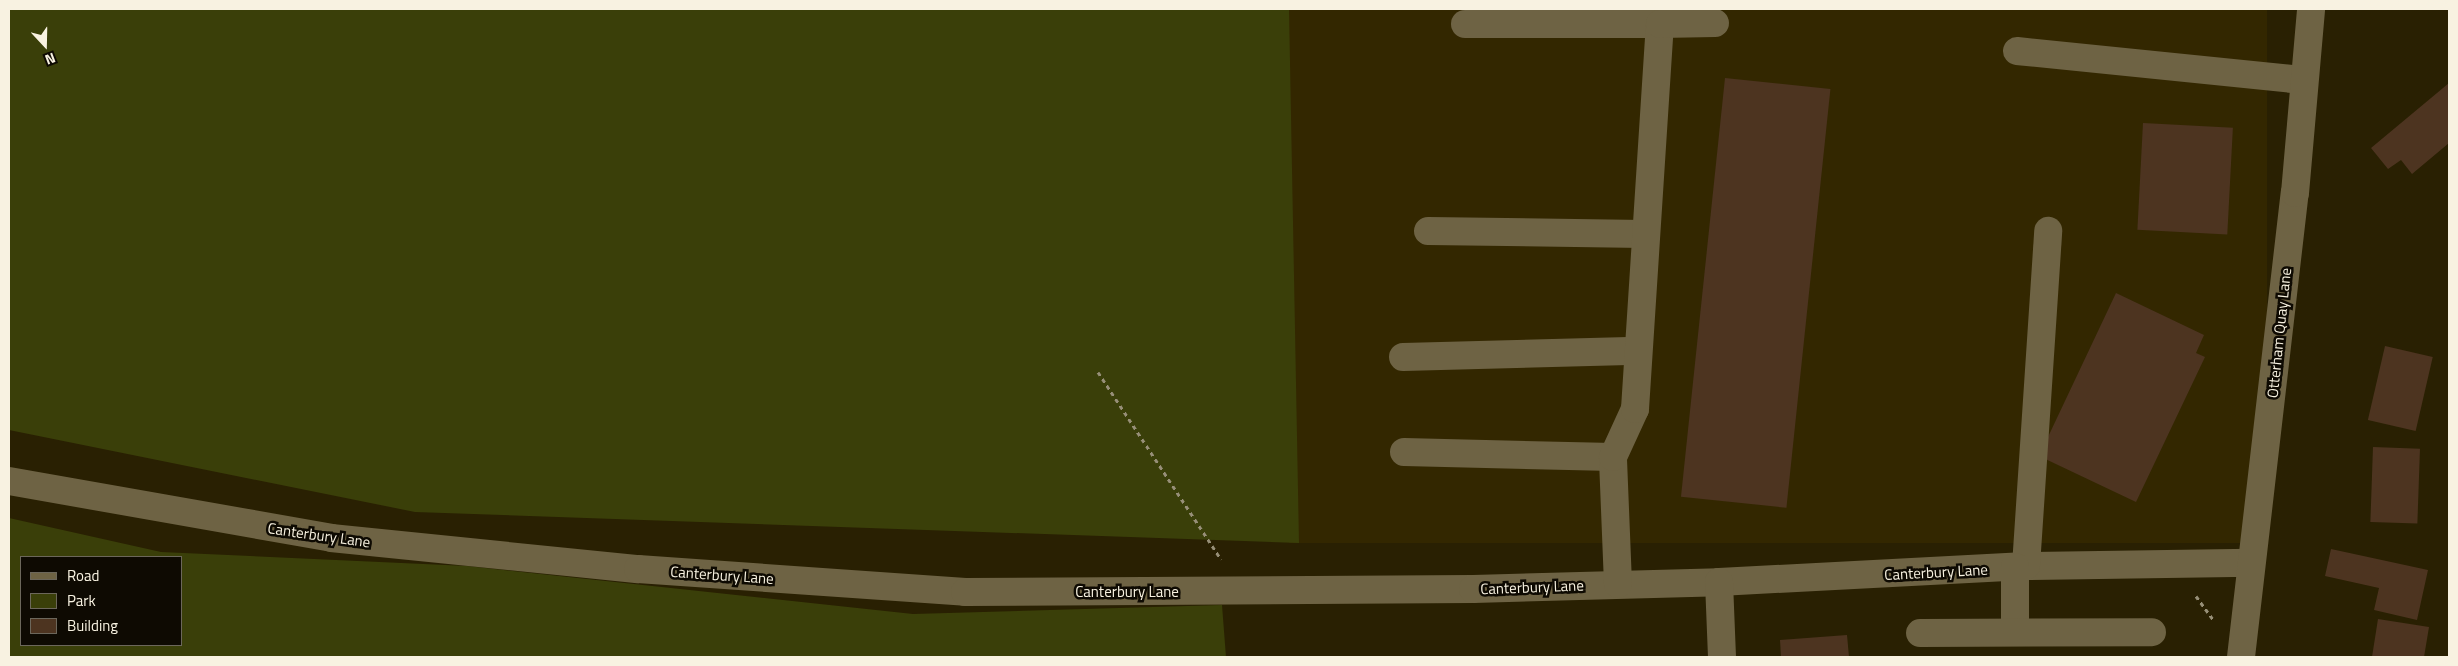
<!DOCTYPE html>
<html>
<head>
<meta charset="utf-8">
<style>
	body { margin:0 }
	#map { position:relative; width:2458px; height:666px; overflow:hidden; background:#292002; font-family:"Titillium Web",sans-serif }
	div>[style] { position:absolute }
	.built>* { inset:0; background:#332700; transform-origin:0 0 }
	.green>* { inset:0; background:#3a3f09 }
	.building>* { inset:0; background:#4d3420; transform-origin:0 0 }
	.path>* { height:3px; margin-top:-1.5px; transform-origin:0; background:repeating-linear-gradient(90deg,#978f78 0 4px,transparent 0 8px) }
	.minor>* { height:28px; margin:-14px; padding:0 14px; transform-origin:14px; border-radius:14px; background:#6e6344 }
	span { translate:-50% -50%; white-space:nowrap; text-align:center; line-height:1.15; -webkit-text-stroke:5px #0e0a02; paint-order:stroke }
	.street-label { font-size:15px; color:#f8f2e1 }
	.frame { position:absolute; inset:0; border:10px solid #f8f2e1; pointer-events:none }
	.legend { position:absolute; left:20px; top:556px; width:162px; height:90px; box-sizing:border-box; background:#0e0a02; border:1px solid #6c675b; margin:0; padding:6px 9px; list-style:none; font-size:15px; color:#f8f2e1 }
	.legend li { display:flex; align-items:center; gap:10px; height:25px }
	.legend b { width:25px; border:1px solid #6c675b }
	.north { position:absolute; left:20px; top:20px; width:50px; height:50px; -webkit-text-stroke:4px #0e0a02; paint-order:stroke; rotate:159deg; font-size:14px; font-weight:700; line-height:20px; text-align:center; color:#f8f2e1 }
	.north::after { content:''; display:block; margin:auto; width:18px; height:22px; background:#f8f2e1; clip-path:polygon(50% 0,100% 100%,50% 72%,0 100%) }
</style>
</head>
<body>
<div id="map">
	<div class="built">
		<i style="left:1289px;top:9px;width:978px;height:534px"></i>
	</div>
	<div class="green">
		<i style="clip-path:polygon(9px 9px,1289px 9px,1299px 543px,415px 512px,9px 430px)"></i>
		<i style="clip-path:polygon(evenodd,9px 518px,161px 552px,467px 566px,913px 614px,1222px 605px,1226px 657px,9px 657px,9px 518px,21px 557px,181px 557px,181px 645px,21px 645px,21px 557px)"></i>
	</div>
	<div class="building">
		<i style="left:1725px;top:78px;width:106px;height:421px;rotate:6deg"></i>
		<i style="clip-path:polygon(2449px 83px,2449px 143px,2412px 174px,2401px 160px,2388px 169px,2371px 148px)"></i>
		<i style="left:2143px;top:123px;width:90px;height:107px;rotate:3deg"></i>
		<i style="clip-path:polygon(2116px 293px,2204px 335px,2196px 353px,2205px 357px,2136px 502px,2039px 456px)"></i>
		<i style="left:2385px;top:346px;width:49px;height:76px;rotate:13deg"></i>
		<i style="left:2373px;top:447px;width:47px;height:75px;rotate:2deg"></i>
		<i style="clip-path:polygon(2331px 549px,2428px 570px,2417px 620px,2374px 610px,2379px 588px,2325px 576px)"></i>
		<i style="clip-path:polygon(2378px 619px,2429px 627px,2424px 657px,2372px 657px)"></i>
		<i style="clip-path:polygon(1847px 635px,1849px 657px,1781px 657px,1780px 640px)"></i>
	</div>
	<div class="path">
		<i style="left:1098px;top:372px;width:224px;rotate:56.7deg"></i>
		<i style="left:2196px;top:596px;width:29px;rotate:54deg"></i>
	</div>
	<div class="minor">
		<i style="left:1465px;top:24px;width:195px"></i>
		<i style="left:2017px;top:51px;width:288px;rotate:5.8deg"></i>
		<i style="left:1428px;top:231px;width:216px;rotate:0.8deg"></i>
		<i style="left:1403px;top:357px;width:235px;rotate:-1.5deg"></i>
		<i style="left:1404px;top:452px;width:209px;rotate:1.4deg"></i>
		<i style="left:9px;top:481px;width:327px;rotate:10deg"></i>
		<i style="left:331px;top:538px;width:309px;rotate:5.8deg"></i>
		<i style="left:638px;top:569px;width:328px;rotate:4deg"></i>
		<i style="left:965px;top:592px;width:508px;rotate:-0.34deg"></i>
		<i style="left:1473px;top:589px;width:246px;rotate:-1.6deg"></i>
		<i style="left:1719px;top:582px;width:307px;rotate:-3deg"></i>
		<i style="left:2026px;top:566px;width:225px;rotate:-0.8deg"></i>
		<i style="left:2026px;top:566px;width:336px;rotate:-86.2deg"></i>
		<i style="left:1719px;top:582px;width:75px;rotate:87.7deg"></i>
		<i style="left:1618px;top:584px;width:127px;rotate:-92.3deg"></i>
		<i style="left:1613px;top:457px;width:53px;rotate:-65.4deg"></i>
		<i style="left:1635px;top:409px;width:386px;rotate:-86.3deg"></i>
		<i style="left:1660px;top:24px;width:55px;rotate:-1deg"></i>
		<i style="left:2015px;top:632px;width:65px;rotate:-90deg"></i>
		<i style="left:1920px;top:633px;width:232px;rotate:-0.2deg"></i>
		<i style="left:2241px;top:657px;width:467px;rotate:-83.4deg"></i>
		<i style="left:2295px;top:193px;width:185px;rotate:-85deg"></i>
	</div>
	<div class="street-label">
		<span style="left:2279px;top:333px;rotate:-84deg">Otterham Quay Lane</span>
		<span style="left:319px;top:535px;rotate:8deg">Canterbury Lane</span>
		<span style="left:1936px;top:572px;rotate:-3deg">Canterbury Lane</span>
		<span style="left:722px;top:575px;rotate:4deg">Canterbury Lane</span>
		<span style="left:1532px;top:587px;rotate:-2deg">Canterbury Lane</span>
		<span style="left:1127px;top:592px">Canterbury Lane</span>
	</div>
	<div class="frame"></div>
	<ul class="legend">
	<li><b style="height:6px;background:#6e6344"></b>Road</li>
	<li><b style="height:14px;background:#3a3f09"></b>Park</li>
	<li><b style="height:14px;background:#4d3420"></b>Building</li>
	</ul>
	<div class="north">N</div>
</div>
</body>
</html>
